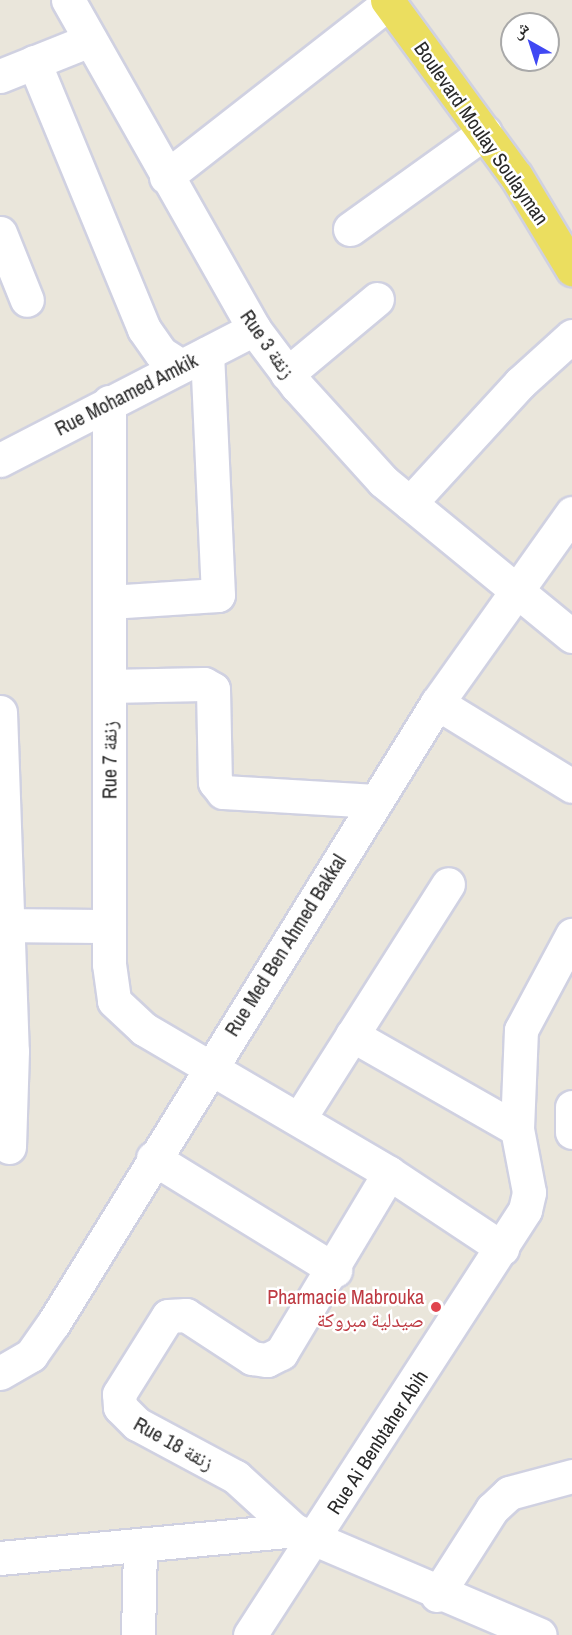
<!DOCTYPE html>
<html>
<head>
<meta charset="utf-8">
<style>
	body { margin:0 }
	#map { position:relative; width:572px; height:1635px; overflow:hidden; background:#eae6db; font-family:"Archivo Narrow","Noto Naskh Arabic",sans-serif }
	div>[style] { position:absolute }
	.roads { filter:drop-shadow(2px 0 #d0d1e1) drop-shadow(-2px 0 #d0d1e1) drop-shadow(0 2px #d0d1e1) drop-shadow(0 -2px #d0d1e1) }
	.minor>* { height:33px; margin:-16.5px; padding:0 16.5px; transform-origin:16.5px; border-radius:16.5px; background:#fff }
	.major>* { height:33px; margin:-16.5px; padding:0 16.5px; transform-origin:16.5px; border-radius:16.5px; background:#ebde5f }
	.dots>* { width:16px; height:16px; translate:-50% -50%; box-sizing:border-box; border:3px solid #fff; border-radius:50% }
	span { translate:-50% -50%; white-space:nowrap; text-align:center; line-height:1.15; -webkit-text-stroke:5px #fff; paint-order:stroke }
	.street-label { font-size:20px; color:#292929 }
	.health-label { font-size:20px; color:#be3a42 }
	.right { translate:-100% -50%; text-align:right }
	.north { position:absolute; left:500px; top:12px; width:60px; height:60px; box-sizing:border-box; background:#fff; border:2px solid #a9a9a9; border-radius:50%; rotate:321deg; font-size:16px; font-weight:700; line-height:24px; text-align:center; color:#292929 }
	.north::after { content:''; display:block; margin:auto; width:21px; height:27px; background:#4048f3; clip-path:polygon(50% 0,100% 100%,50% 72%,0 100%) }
</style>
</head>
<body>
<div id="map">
	<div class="roads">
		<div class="minor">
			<i style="left:68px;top:0;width:378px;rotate:60.5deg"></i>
			<i style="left:254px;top:329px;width:71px;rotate:53deg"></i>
			<i style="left:297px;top:386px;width:128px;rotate:47.8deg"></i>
			<i style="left:383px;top:481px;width:244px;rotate:39.4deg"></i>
			<i style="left:34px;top:62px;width:289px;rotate:67.6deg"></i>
			<i style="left:144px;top:329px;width:29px;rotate:55deg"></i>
			<i style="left:161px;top:353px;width:24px;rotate:33deg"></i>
			<i style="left:0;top:76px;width:97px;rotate:-21.8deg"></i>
			<i style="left:166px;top:177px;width:283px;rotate:-38deg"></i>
			<i style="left:350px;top:229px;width:166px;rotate:-35.7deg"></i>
			<i style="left:0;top:233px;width:72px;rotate:68.1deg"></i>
			<i style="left:287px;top:374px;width:117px;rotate:-39.8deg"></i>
			<i style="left:109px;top:402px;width:562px;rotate:90deg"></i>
			<i style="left:109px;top:964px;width:37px;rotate:82deg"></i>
			<i style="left:114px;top:1001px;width:41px;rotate:43deg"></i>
			<i style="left:144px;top:1029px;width:284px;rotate:30.4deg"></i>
			<i style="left:389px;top:1173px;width:136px;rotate:33.6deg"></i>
			<i style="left:0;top:460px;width:286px;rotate:-27.3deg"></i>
			<i style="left:410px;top:503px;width:163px;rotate:-47.5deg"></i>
			<i style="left:520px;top:383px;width:70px;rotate:-42.1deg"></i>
			<i style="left:109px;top:602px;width:109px;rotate:-3.7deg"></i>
			<i style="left:218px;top:595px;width:242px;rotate:-92.6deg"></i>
			<i style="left:109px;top:686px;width:95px;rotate:-1.2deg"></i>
			<i style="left:204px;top:684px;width:10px;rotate:29deg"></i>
			<i style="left:213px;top:689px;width:93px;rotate:88.8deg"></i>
			<i style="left:215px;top:782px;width:13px;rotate:51deg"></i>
			<i style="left:223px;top:792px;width:153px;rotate:3.4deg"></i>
			<i style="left:437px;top:703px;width:158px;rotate:31.6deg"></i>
			<i style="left:0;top:712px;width:339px;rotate:88deg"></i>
			<i style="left:12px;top:1051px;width:96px;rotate:91.8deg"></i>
			<i style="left:7px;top:925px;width:102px;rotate:0.6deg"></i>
			<i style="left:352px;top:1035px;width:190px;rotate:29.7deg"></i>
			<i style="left:572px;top:1107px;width:25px;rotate:90deg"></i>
			<i style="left:299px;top:1119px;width:278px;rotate:-57.6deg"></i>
			<i style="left:153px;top:1158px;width:214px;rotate:31.6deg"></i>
			<i style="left:0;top:1373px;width:36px;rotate:-30deg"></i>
			<i style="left:31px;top:1355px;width:38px;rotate:-55deg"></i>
			<i style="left:53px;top:1324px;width:730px;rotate:-58.27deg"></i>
			<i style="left:437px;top:703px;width:233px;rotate:-54.6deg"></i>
			<i style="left:294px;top:1530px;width:79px;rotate:-137.6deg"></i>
			<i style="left:236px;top:1477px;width:112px;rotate:-151.8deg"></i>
			<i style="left:137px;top:1424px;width:24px;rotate:-135deg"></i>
			<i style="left:120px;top:1407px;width:13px;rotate:-94deg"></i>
			<i style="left:119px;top:1394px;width:92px;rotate:-57.9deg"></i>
			<i style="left:168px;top:1316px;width:18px;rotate:-3deg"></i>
			<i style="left:186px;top:1315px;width:79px;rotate:33.1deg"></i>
			<i style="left:252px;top:1358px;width:15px;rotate:8deg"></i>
			<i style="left:267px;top:1360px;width:16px;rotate:-27deg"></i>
			<i style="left:281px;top:1353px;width:210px;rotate:-59deg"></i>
			<i style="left:0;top:1558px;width:295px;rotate:-5.4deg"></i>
			<i style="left:294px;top:1530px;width:267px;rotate:23.1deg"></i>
			<i style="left:437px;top:1595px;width:102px;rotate:-57.4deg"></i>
			<i style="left:492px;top:1509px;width:23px;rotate:-43deg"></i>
			<i style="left:509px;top:1493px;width:65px;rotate:-15.1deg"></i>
			<i style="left:138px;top:1635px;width:86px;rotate:-88.7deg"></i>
			<i style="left:250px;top:1635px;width:506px;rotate:-57.09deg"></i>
			<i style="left:525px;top:1210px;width:18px;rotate:-77deg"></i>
			<i style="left:529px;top:1192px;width:64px;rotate:-100.8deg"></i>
			<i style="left:517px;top:1129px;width:99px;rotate:-87.7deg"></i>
			<i style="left:521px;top:1030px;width:108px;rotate:-61.8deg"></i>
		</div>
		<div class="major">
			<i style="left:387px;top:0;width:218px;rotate:53.8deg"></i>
			<i style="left:516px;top:176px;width:109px;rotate:58.9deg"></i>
		</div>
	</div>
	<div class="dots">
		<i style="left:436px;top:1307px;background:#e0444e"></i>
	</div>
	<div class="street-label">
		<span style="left:482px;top:133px;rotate:55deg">Boulevard Moulay Soulayman</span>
		<span style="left:268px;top:344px;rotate:55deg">Rue 3 زنقة</span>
		<span style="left:126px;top:394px;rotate:-27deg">Rue Mohamed Amkik</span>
		<span style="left:109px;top:760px;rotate:-90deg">Rue 7 زنقة</span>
		<span style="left:285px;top:945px;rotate:-58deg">Rue Med Ben Ahmed Bakkal</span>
		<span style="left:377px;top:1442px;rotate:-57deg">Rue Ai Benbtaher Abih</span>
		<span style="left:174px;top:1443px;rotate:29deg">Rue 18 زنقة</span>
	</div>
	<div class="health-label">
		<span class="right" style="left:424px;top:1308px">Pharmacie Mabrouka<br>صيدلية مبروكة</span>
	</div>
	<div class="north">ش</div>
</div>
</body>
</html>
